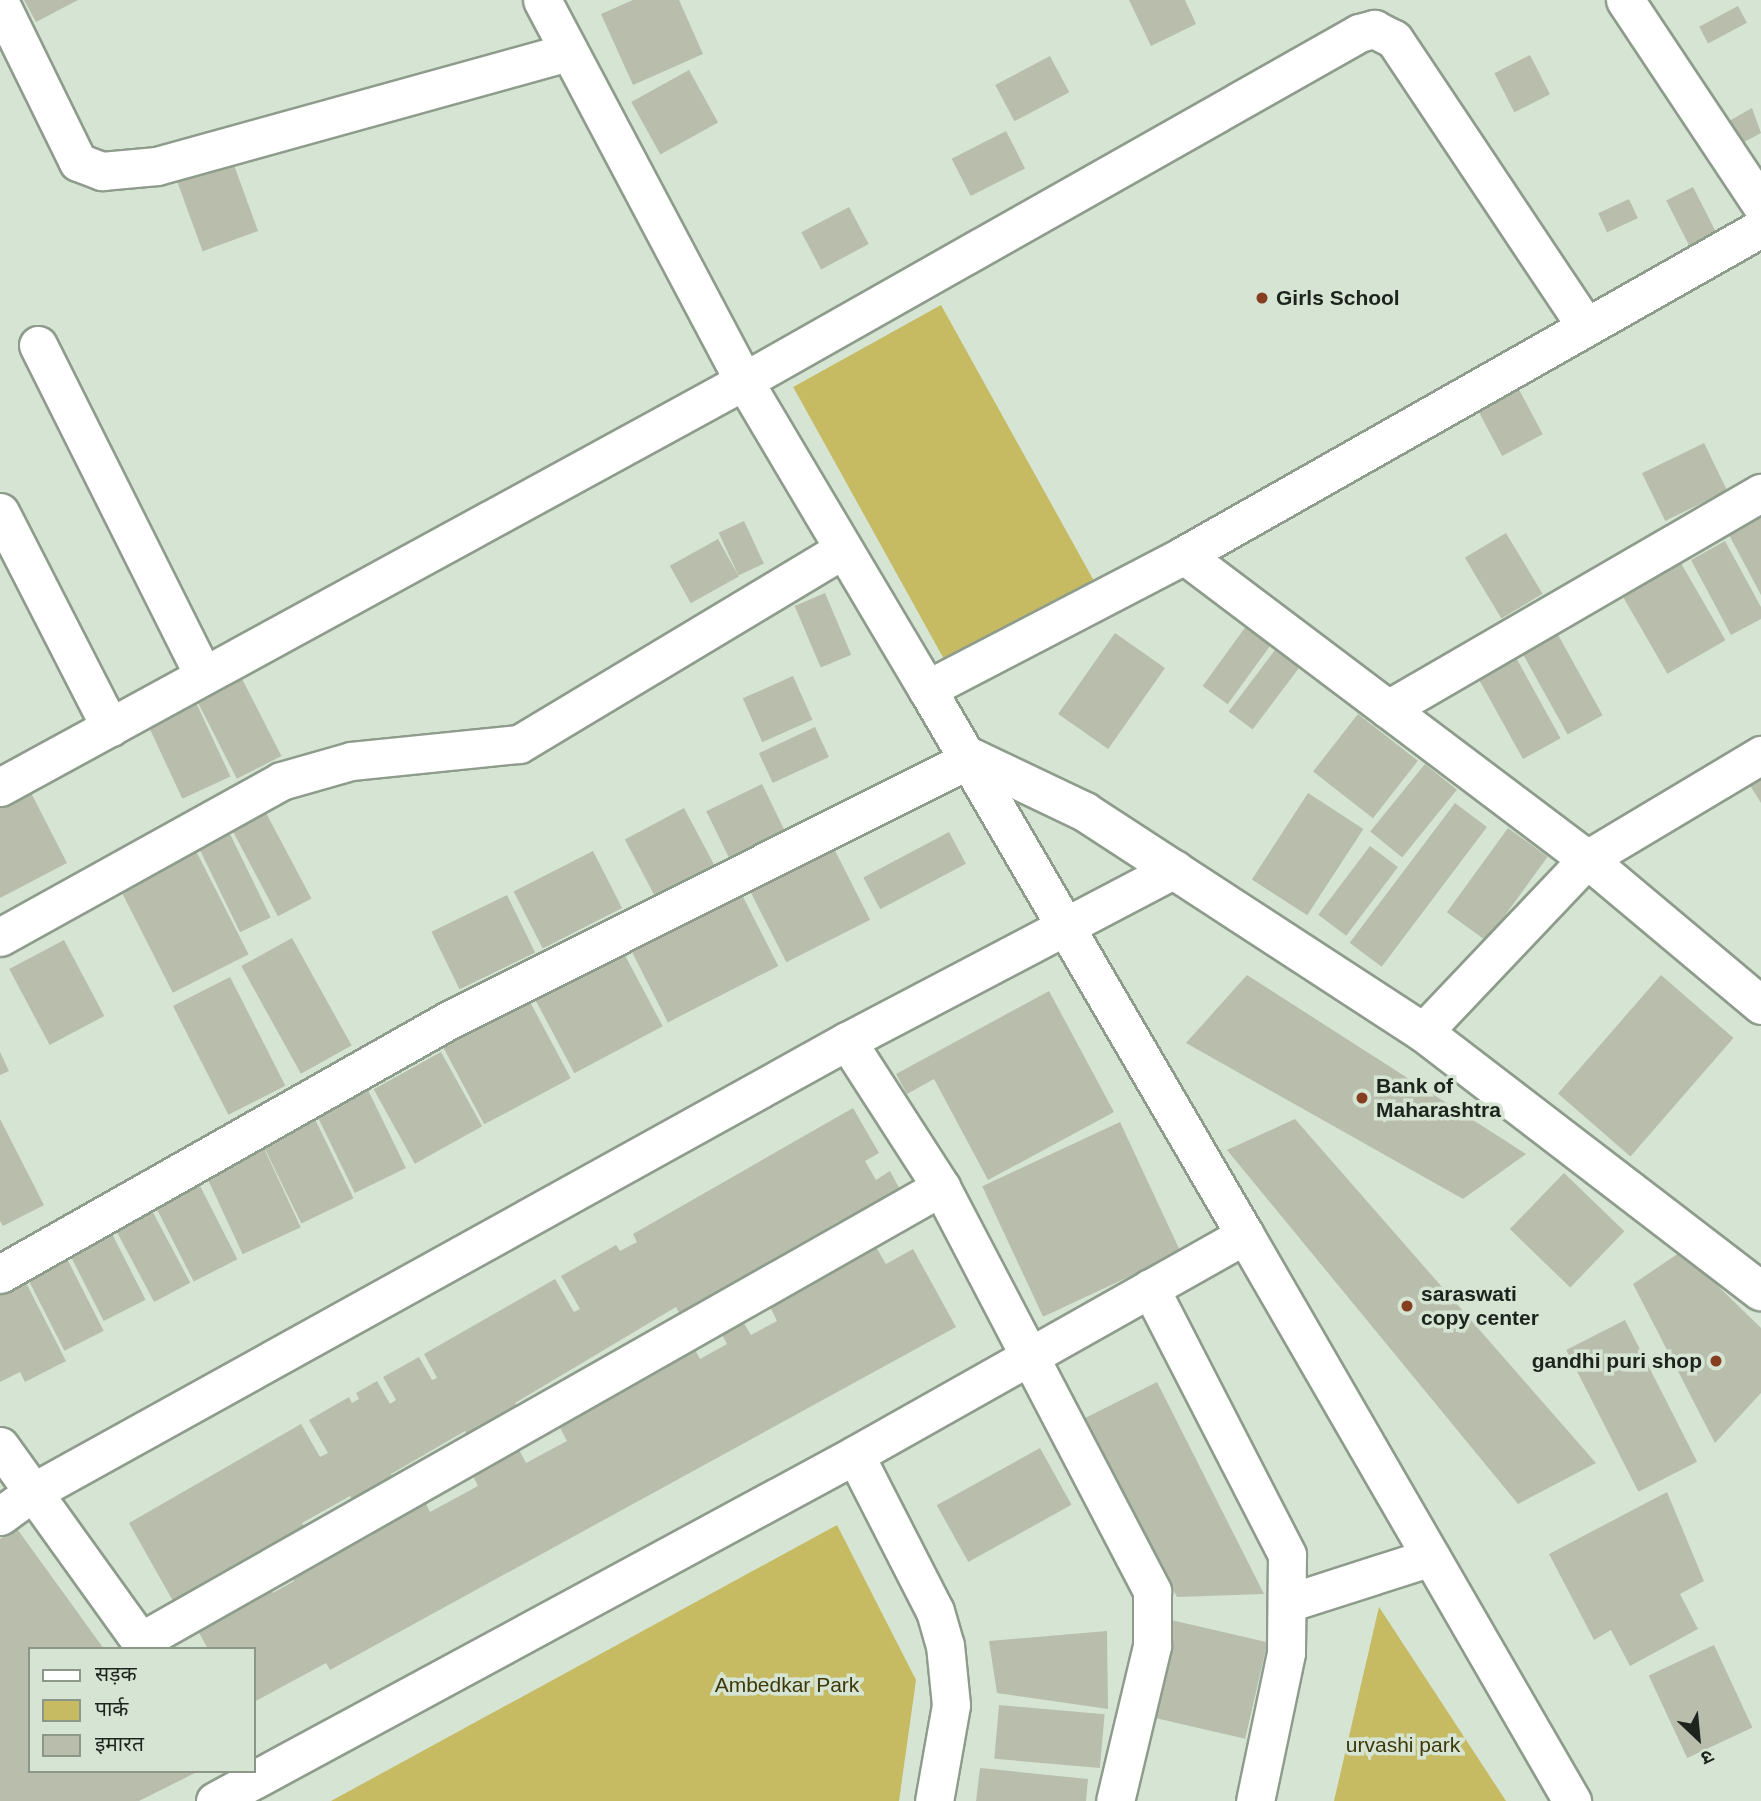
<!DOCTYPE html>
<html>
<head>
<meta charset="utf-8">
<style>
	body { margin:0 }
	#map { position:relative; width:1761px; height:1801px; overflow:hidden; background:#d6e4d3; font-family:Arial,"Noto Sans Devanagari",sans-serif }
	div>[style] { position:absolute }
	.green>* { inset:0; background:#c6ba62; transform-origin:0 0 }
	.building>* { inset:0; background:#b8beab; transform-origin:0 0 }
	.roads { filter:drop-shadow(2px 0 #8e9c8c) drop-shadow(-2px 0 #8e9c8c) drop-shadow(0 2px #8e9c8c) drop-shadow(0 -2px #8e9c8c) }
	.minor>* { height:37px; margin:-18.5px; padding:0 18.5px; transform-origin:18.5px; border-radius:18.5px; background:#fff }
	.primary>* { height:38px; margin:-19px; padding:0 19px; transform-origin:19px; border-radius:19px; background:#fff }
	.dots>* { width:19px; height:19px; translate:-50% -50%; box-sizing:border-box; border:4px solid #d6e4d3; border-radius:50% }
	span { translate:-50% -50%; white-space:nowrap; text-align:center; line-height:1.15; -webkit-text-stroke:7px #d6e4d3; paint-order:stroke }
	.poi-label { font-size:21px; color:#1d231d; font-weight:700 }
	.left { translate:0 -50%; text-align:left }
	.right { translate:-100% -50%; text-align:right }
	.park-label { font-size:21px; color:#3e380a }
	.legend { position:absolute; left:28px; top:1647px; width:228px; height:126px; box-sizing:border-box; background:#d6e4d3; border:2px solid #8c978a; margin:0; padding:9px 12px; list-style:none; font-size:21px; color:#1d231d }
	.legend li { display:flex; align-items:center; gap:14px; height:35px }
	.legend b { width:35px; border:2px solid #8c978a }
	.north { position:absolute; left:1663px; top:1703px; width:70px; height:70px; -webkit-text-stroke:5px #d6e4d3; paint-order:stroke; rotate:154deg; font-size:19px; font-weight:700; line-height:28px; text-align:center; color:#1d231d }
	.north::after { content:''; display:block; margin:auto; width:24px; height:32px; background:#1d231d; clip-path:polygon(50% 0,100% 100%,50% 72%,0 100%) }
</style>
</head>
<body>
<div id="map">
	<div class="green">
		<i style="left:941px;top:305px;width:319px;height:169px;rotate:61deg"></i>
		<i style="clip-path:polygon(837px 1525px,916px 1680px,899px 1801px,331px 1801px)"></i>
		<i style="clip-path:polygon(1379px 1607px,1506px 1801px,1334px 1801px)"></i>
	</div>
	<div class="building">
		<i style="clip-path:polygon(24px 0,78px 0,36px 22px)"></i>
		<i style="clip-path:polygon(633px 0,679px 0,703px 54px,633px 85px,601px 14px)"></i>
		<i style="clip-path:polygon(1129px 0,1185px 0,1196px 24px,1151px 46px)"></i>
		<i style="left:1738px;top:6px;width:19px;height:44px;rotate:62deg"></i>
		<i style="left:1530px;top:55px;width:44px;height:40px;rotate:63deg"></i>
		<i style="left:1050px;top:56px;width:41px;height:62px;rotate:62deg"></i>
		<i style="left:689px;top:70px;width:60px;height:66px;rotate:61deg"></i>
		<i style="clip-path:polygon(1752px 108px,1761px 133px,1735px 147px,1722px 125px)"></i>
		<i style="left:1006px;top:131px;width:42px;height:61px;rotate:63deg"></i>
		<i style="left:230px;top:154px;width:82px;height:59px;rotate:70deg"></i>
		<i style="left:1693px;top:187px;width:56px;height:30px;rotate:63deg"></i>
		<i style="left:1629px;top:199px;width:21px;height:34px;rotate:65deg"></i>
		<i style="left:849px;top:207px;width:42px;height:54px;rotate:62deg"></i>
		<i style="left:1516px;top:384px;width:57px;height:46px;rotate:62deg"></i>
		<i style="left:1704px;top:443px;width:53px;height:69px;rotate:64deg"></i>
		<i style="clip-path:polygon(1761px 515px,1761px 595px,1728px 533px)"></i>
		<i style="left:744px;top:521px;width:47px;height:28px;rotate:65deg"></i>
		<i style="left:1506px;top:533px;width:71px;height:48px;rotate:59deg"></i>
		<i style="left:718px;top:539px;width:43px;height:55px;rotate:61deg"></i>
		<i style="clip-path:polygon(1725px 541px,1761px 607px,1761px 619px,1731px 635px,1691px 560px)"></i>
		<i style="left:1678px;top:558px;width:95px;height:67px;rotate:60deg"></i>
		<i style="left:825px;top:593px;width:67px;height:33px;rotate:67deg"></i>
		<i style="left:1252px;top:618px;width:31px;height:84px;rotate:36deg"></i>
		<i style="left:1115px;top:633px;width:61px;height:99px;rotate:35deg"></i>
		<i style="left:1557px;top:633px;width:94px;height:40px;rotate:61deg"></i>
		<i style="left:1275px;top:650px;width:30px;height:77px;rotate:37deg"></i>
		<i style="left:1515px;top:656px;width:94px;height:43px;rotate:61deg"></i>
		<i style="left:236px;top:667px;width:100px;height:50px;rotate:63deg"></i>
		<i style="left:793px;top:676px;width:48px;height:55px;rotate:66deg"></i>
		<i style="left:192px;top:694px;width:91px;height:53px;rotate:65deg"></i>
		<i style="left:1358px;top:714px;width:76px;height:73px;rotate:38deg"></i>
		<i style="left:815px;top:727px;width:33px;height:62px;rotate:65deg"></i>
		<i style="left:1425px;top:764px;width:41px;height:87px;rotate:39deg"></i>
		<i style="clip-path:polygon(1761px 774px,1761px 803px,1748px 782px)"></i>
		<i style="left:762px;top:784px;width:53px;height:62px;rotate:64deg"></i>
		<i style="clip-path:polygon(27px 785px,67px 863px,0 898px,0 799px)"></i>
		<i style="left:1308px;top:793px;width:66px;height:103px;rotate:33deg"></i>
		<i style="left:1455px;top:803px;width:40px;height:175px;rotate:37deg"></i>
		<i style="left:684px;top:808px;width:69px;height:67px;rotate:62deg"></i>
		<i style="left:265px;top:811px;width:99px;height:38px;rotate:62deg"></i>
		<i style="left:1508px;top:828px;width:49px;height:104px;rotate:36deg"></i>
		<i style="left:229px;top:832px;width:95px;height:34px;rotate:64deg"></i>
		<i style="left:949px;top:832px;width:36px;height:97px;rotate:62deg"></i>
		<i style="left:827px;top:835px;width:95px;height:94px;rotate:63deg"></i>
		<i style="left:1370px;top:846px;width:35px;height:86px;rotate:37deg"></i>
		<i style="left:195px;top:849px;width:118px;height:85px;rotate:63deg"></i>
		<i style="left:593px;top:851px;width:64px;height:89px;rotate:63deg"></i>
		<i style="left:737px;top:885px;width:91px;height:124px;rotate:63deg"></i>
		<i style="left:507px;top:895px;width:64px;height:84px;rotate:64deg"></i>
		<i style="left:292px;top:938px;width:123px;height:58px;rotate:61deg"></i>
		<i style="left:64px;top:940px;width:86px;height:62px;rotate:62deg"></i>
		<i style="left:620px;top:946px;width:91px;height:100px;rotate:62deg"></i>
		<i style="clip-path:polygon(1247px 975px,1526px 1154px,1463px 1199px,1186px 1043px)"></i>
		<i style="left:1661px;top:975px;width:96px;height:157px;rotate:41deg"></i>
		<i style="left:230px;top:977px;width:122px;height:64px;rotate:63deg"></i>
		<i style="clip-path:polygon(1049px 991px,1114px 1112px,988px 1180px,934px 1079px,907px 1094px,896px 1074px)"></i>
		<i style="left:528px;top:998px;width:91px;height:98px;rotate:62deg"></i>
		<i style="clip-path:polygon(0 1052px,9px 1071px,0 1075px)"></i>
		<i style="left:441px;top:1052px;width:85px;height:77px;rotate:61deg"></i>
		<i style="left:367px;top:1088px;width:89px;height:57px;rotate:64deg"></i>
		<i style="clip-path:polygon(853px 1108px,879px 1153px,865px 1161px,876px 1180px,890px 1171px,903px 1195px,844px 1229px,839px 1221px,826px 1229px,828px 1234px,681px 1316px,676px 1307px,515px 1403px,522px 1415px,472px 1443px,465px 1431px,391px 1474px,397px 1485px,357px 1508px,350px 1496px,302px 1523px,309px 1535px,178px 1610px,129px 1523px,301px 1424px,320px 1457px,328px 1453px,309px 1420px,349px 1397px,352px 1403px,359px 1399px,356px 1393px,377px 1381px,390px 1404px,396px 1400px,383px 1377px,419px 1357px,432px 1380px,437px 1378px,424px 1354px,555px 1279px,574px 1312px,580px 1309px,561px 1276px,616px 1245px,620px 1251px,637px 1242px,633px 1234px)"></i>
		<i style="left:311px;top:1111px;width:97px;height:58px;rotate:64deg"></i>
		<i style="clip-path:polygon(0 1119px,44px 1205px,3px 1226px,0 1221px)"></i>
		<i style="clip-path:polygon(1295px 1119px,1596px 1463px,1518px 1504px,1227px 1150px)"></i>
		<i style="left:1120px;top:1122px;width:144px;height:152px;rotate:65deg"></i>
		<i style="left:261px;top:1142px;width:94px;height:64px;rotate:65deg"></i>
		<i style="left:1564px;top:1173px;width:84px;height:78px;rotate:44deg"></i>
		<i style="left:197px;top:1180px;width:89px;height:49px;rotate:63deg"></i>
		<i style="left:149px;top:1205px;width:88px;height:41px;rotate:62deg"></i>
		<i style="left:107px;top:1224px;width:85px;height:47px;rotate:63deg"></i>
		<i style="left:61px;top:1247px;width:94px;height:44px;rotate:63deg"></i>
		<i style="clip-path:polygon(876px 1247px,886px 1264px,913px 1249px,956px 1327px,330px 1670px,326px 1663px,254px 1702px,254px 1649px,208px 1649px,191px 1618px,265px 1578px,273px 1593px,294px 1581px,286px 1566px,339px 1538px,345px 1550px,374px 1534px,368px 1523px,421px 1494px,430px 1512px,478px 1486px,469px 1468px,515px 1442px,526px 1463px,567px 1441px,556px 1420px,647px 1371px,650px 1377px,663px 1370px,660px 1364px,693px 1346px,700px 1359px,727px 1344px,720px 1331px,742px 1320px,751px 1335px,777px 1321px,769px 1305px)"></i>
		<i style="clip-path:polygon(1682px 1251px,1761px 1328px,1761px 1393px,1715px 1443px,1633px 1284px)"></i>
		<i style="clip-path:polygon(23px 1277px,66px 1361px,25px 1382px,20px 1372px,0 1382px,0 1289px)"></i>
		<i style="left:1625px;top:1320px;width:159px;height:66px;rotate:63deg"></i>
		<i style="clip-path:polygon(1157px 1382px,1264px 1594px,1177px 1597px,1081px 1420px)"></i>
		<i style="left:1040px;top:1448px;width:65px;height:118px;rotate:61deg"></i>
		<i style="clip-path:polygon(1667px 1492px,1704px 1581px,1680px 1594px,1698px 1629px,1630px 1666px,1611px 1630px,1594px 1640px,1549px 1554px)"></i>
		<i style="clip-path:polygon(15px 1526px,104px 1649px,30px 1649px,30px 1771px,195px 1773px,139px 1801px,0 1801px,0 1539px)"></i>
		<i style="left:1171px;top:1620px;width:99px;height:99px;rotate:13deg"></i>
		<i style="clip-path:polygon(1107px 1631px,1108px 1709px,997px 1693px,989px 1641px)"></i>
		<i style="left:1714px;top:1645px;width:91px;height:72px;rotate:65deg"></i>
		<i style="left:999px;top:1705px;width:106px;height:54px;rotate:5deg"></i>
		<i style="clip-path:polygon(980px 1768px,1088px 1779px,1086px 1801px,976px 1801px)"></i>
	</div>
	<div class="roads">
		<div class="minor">
			<i style="left:542px;top:0;width:431px;rotate:62.1deg"></i>
			<i style="left:744px;top:381px;width:358px;rotate:59.3deg"></i>
			<i style="left:927px;top:689px;width:290px;rotate:-27.5deg"></i>
			<i style="left:1184px;top:555px;width:663px;rotate:-29.54deg"></i>
			<i style="left:1625px;top:0;width:246px;rotate:56.4deg"></i>
			<i style="left:0;top:3px;width:177px;rotate:63.9deg"></i>
			<i style="left:78px;top:162px;width:26px;rotate:21deg"></i>
			<i style="left:102px;top:171px;width:55px;rotate:-5.2deg"></i>
			<i style="left:157px;top:166px;width:426px;rotate:-15.5deg"></i>
			<i style="left:38px;top:345px;width:369px;rotate:63.4deg"></i>
			<i style="left:0;top:512px;width:242px;rotate:62.9deg"></i>
			<i style="left:1184px;top:555px;width:505px;rotate:37.03deg"></i>
			<i style="left:1587px;top:859px;width:227px;rotate:40deg"></i>
			<i style="left:927px;top:689px;width:632px;rotate:59.78deg"></i>
			<i style="left:1245px;top:1235px;width:448px;rotate:150.6deg"></i>
			<i style="left:855px;top:1455px;width:175px;rotate:62.9deg"></i>
			<i style="left:935px;top:1611px;width:35px;rotate:74deg"></i>
			<i style="left:945px;top:1645px;width:60px;rotate:84.3deg"></i>
			<i style="left:951px;top:1705px;width:97px;rotate:100deg"></i>
			<i style="left:1388px;top:709px;width:431px;rotate:-30.1deg"></i>
			<i style="left:0;top:787px;width:848px;rotate:-28.62deg"></i>
			<i style="left:744px;top:381px;width:707px;rotate:-29.5deg"></i>
			<i style="left:1359px;top:33px;width:16px;rotate:-15deg"></i>
			<i style="left:1374px;top:29px;width:22px;rotate:27deg"></i>
			<i style="left:1394px;top:39px;width:346px;rotate:56.3deg"></i>
			<i style="left:0;top:937px;width:321px;rotate:-29deg"></i>
			<i style="left:281px;top:781px;width:73px;rotate:-15.9deg"></i>
			<i style="left:351px;top:761px;width:169px;rotate:-5.8deg"></i>
			<i style="left:519px;top:744px;width:377px;rotate:-31deg"></i>
			<i style="left:1423px;top:1032px;width:238px;rotate:-46.5deg"></i>
			<i style="left:1587px;top:859px;width:203px;rotate:-30.9deg"></i>
			<i style="left:847px;top:1041px;width:174px;rotate:57.2deg"></i>
			<i style="left:941px;top:1187px;width:456px;rotate:62.4deg"></i>
			<i style="left:1152px;top:1591px;width:55px;rotate:90deg"></i>
			<i style="left:1152px;top:1646px;width:159px;rotate:103.4deg"></i>
			<i style="left:1245px;top:1235px;width:654px;rotate:59.98deg"></i>
			<i style="left:0;top:1274px;width:516px;rotate:-29.5deg"></i>
			<i style="left:449px;top:1020px;width:585px;rotate:-26.61deg"></i>
			<i style="left:1150px;top:1288px;width:300px;rotate:62.8deg"></i>
			<i style="left:1287px;top:1555px;width:98px;rotate:90.6deg"></i>
			<i style="left:1286px;top:1653px;width:151px;rotate:101.8deg"></i>
			<i style="left:0;top:1446px;width:250px;rotate:54.3deg"></i>
			<i style="left:0;top:1516px;width:41px;rotate:-36deg"></i>
			<i style="left:33px;top:1492px;width:931px;rotate:-28.99deg"></i>
			<i style="left:847px;top:1041px;width:370px;rotate:-27.7deg"></i>
			<i style="left:1291px;top:1602px;width:147px;rotate:-17.8deg"></i>
			<i style="left:141px;top:1641px;width:920px;rotate:-29.57deg"></i>
			<i style="left:215px;top:1801px;width:728px;rotate:-28.4deg"></i>
		</div>
		<div class="primary">
			<i style="left:972px;top:758px;width:125px;rotate:25.5deg"></i>
			<i style="left:1085px;top:812px;width:403px;rotate:33.1deg"></i>
			<i style="left:1423px;top:1032px;width:426px;rotate:37.5deg"></i>
		</div>
	</div>
	<div class="dots">
		<i style="left:1262px;top:298px;background:#863e20"></i>
		<i style="left:1362px;top:1098px;background:#863e20"></i>
		<i style="left:1407px;top:1306px;background:#863e20"></i>
		<i style="left:1716px;top:1361px;background:#863e20"></i>
	</div>
	<div class="poi-label">
		<span class="left" style="left:1276px;top:298px">Girls School</span>
		<span class="left" style="left:1376px;top:1098px">Bank of<br>Maharashtra</span>
		<span class="left" style="left:1421px;top:1306px">saraswati<br>copy center</span>
		<span class="right" style="left:1702px;top:1361px">gandhi puri shop</span>
	</div>
	<div class="park-label">
		<span style="left:787px;top:1685px">Ambedkar Park</span>
		<span style="left:1403px;top:1745px">urvashi park</span>
	</div>
	<ul class="legend">
	<li><b style="height:9px;background:#fff"></b>सड़क</li>
	<li><b style="height:19px;background:#c6ba62"></b>पार्क</li>
	<li><b style="height:19px;background:#b8beab"></b>इमारत</li>
	</ul>
	<div class="north">उ</div>
</div>
</body>
</html>
